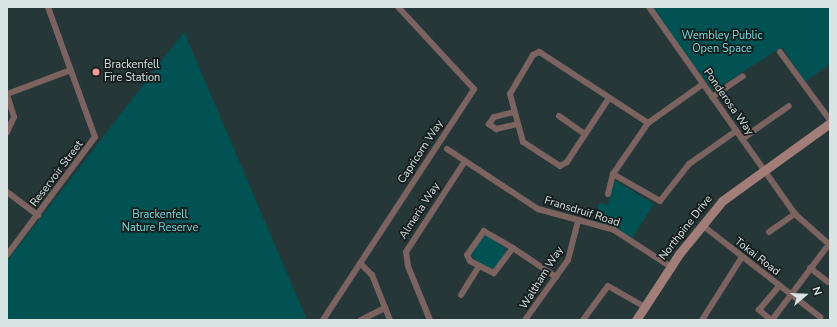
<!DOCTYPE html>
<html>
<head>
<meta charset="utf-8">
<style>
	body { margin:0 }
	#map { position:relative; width:837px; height:327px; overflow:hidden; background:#263738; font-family:"Nunito Sans",sans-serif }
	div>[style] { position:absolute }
	.green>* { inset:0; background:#005253 }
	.street>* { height:6px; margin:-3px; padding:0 3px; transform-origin:3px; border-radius:3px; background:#7c6360 }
	.secondary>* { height:9px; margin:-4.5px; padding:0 4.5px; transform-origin:4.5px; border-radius:4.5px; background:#a37d78 }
	.dots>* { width:11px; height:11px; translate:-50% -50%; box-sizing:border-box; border:2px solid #151d1d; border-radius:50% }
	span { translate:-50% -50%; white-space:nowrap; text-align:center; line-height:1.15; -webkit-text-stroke:3.5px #151d1d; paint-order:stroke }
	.park-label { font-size:11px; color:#71dfe0 }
	.poi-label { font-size:11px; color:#d8e3e3 }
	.left { translate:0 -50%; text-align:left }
	.street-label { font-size:11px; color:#d8e3e3 }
	.frame { position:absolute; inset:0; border:8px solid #d8e3e3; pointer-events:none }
	.north { position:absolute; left:785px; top:275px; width:40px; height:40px; -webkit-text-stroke:3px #151d1d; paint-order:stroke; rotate:71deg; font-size:11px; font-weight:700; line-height:16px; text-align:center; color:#d8e3e3 }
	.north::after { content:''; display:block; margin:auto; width:14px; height:18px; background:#d8e3e3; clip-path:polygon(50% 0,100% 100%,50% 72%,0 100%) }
</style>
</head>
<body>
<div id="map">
	<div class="green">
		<i style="clip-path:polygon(652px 7px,830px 7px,830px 64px,805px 82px,782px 47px,713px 91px)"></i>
		<i style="clip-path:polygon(184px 32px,307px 320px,7px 320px,7px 261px)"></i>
		<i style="clip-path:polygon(615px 180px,654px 204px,632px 238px,595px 222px,599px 203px,608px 205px)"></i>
		<i style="clip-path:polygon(484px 234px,507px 249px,497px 269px,490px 270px,470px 255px)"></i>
	</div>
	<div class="street">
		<i style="left:649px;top:7px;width:253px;rotate:54.8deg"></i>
		<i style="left:795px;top:214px;width:47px;rotate:41.5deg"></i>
		<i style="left:780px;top:52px;width:84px;rotate:53.7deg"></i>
		<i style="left:7px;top:94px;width:68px;rotate:-20.6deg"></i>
		<i style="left:7px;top:95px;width:23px;rotate:72deg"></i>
		<i style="left:14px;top:117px;width:17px;rotate:115deg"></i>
		<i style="left:712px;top:97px;width:37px;rotate:-34deg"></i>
		<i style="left:609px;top:98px;width:77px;rotate:123.3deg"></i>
		<i style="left:567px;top:162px;width:8px;rotate:150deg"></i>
		<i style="left:560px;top:166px;width:44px;rotate:-147deg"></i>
		<i style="left:523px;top:142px;width:50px;rotate:-105.2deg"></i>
		<i style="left:510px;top:94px;width:45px;rotate:-59.5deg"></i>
		<i style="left:533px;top:55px;width:7px;rotate:-27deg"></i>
		<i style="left:539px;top:52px;width:2px;rotate:27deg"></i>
		<i style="left:541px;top:53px;width:128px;rotate:33.2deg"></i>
		<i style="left:514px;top:112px;width:21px;rotate:166deg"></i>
		<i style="left:494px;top:117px;width:9px;rotate:126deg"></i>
		<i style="left:489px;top:124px;width:9px;rotate:36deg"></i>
		<i style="left:496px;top:129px;width:22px;rotate:-13deg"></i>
		<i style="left:559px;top:116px;width:32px;rotate:35deg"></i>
		<i style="left:742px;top:139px;width:57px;rotate:-35.1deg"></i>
		<i style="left:447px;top:149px;width:109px;rotate:33.4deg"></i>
		<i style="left:538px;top:209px;width:79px;rotate:15.4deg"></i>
		<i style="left:614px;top:230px;width:68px;rotate:33deg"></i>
		<i style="left:613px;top:174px;width:54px;rotate:29.9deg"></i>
		<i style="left:660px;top:201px;width:47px;rotate:-51.9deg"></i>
		<i style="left:689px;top:164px;width:57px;rotate:-35.1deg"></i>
		<i style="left:7px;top:192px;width:39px;rotate:37deg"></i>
		<i style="left:608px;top:194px;width:21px;rotate:-76deg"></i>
		<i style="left:613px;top:174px;width:62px;rotate:-55.5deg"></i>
		<i style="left:648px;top:123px;width:67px;rotate:-35.3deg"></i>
		<i style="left:702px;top:225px;width:150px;rotate:37.9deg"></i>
		<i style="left:769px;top:232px;width:32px;rotate:-35deg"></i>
		<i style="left:513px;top:248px;width:34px;rotate:-150deg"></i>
		<i style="left:484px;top:231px;width:29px;rotate:125deg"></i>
		<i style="left:467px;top:255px;width:7px;rotate:63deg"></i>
		<i style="left:470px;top:261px;width:27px;rotate:27deg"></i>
		<i style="left:494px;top:273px;width:31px;rotate:-53deg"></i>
		<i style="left:513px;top:248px;width:52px;rotate:34deg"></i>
		<i style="left:7px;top:255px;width:147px;rotate:-53.3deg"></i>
		<i style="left:95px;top:137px;width:138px;rotate:-109.9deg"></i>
		<i style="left:360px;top:263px;width:17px;rotate:45deg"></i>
		<i style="left:372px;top:275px;width:48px;rotate:68.2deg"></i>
		<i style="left:810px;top:268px;width:23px;rotate:38deg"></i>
		<i style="left:461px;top:295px;width:34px;rotate:-58deg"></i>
		<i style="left:323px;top:320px;width:276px;rotate:-56.8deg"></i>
		<i style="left:474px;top:89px;width:112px;rotate:-132.8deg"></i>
		<i style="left:361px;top:320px;width:27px;rotate:-27deg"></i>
		<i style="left:430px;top:320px;width:58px;rotate:-112.2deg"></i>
		<i style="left:408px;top:266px;width:14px;rotate:-98deg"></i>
		<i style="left:406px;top:252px;width:108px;rotate:-57deg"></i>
		<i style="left:525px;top:320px;width:74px;rotate:-54.4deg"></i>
		<i style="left:568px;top:260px;width:40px;rotate:-75.6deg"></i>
		<i style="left:583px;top:320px;width:42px;rotate:-53.7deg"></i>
		<i style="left:608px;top:286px;width:43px;rotate:29.6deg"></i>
		<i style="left:702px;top:320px;width:75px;rotate:-57.6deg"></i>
		<i style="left:771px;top:320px;width:16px;rotate:-140deg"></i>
		<i style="left:759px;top:310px;width:31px;rotate:-50deg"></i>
		<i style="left:772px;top:320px;width:95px;rotate:-53.1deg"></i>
	</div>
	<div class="secondary">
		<i style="left:636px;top:320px;width:79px;rotate:-56.9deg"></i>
		<i style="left:679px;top:254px;width:68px;rotate:-50.9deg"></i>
		<i style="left:722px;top:201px;width:133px;rotate:-35.8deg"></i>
	</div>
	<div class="dots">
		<i style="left:96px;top:72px;background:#f59c91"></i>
	</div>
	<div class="park-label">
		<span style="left:722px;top:43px">Wembley Public<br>Open Space</span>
		<span style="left:160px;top:222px">Brackenfell<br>Nature Reserve</span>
	</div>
	<div class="poi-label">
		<span class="left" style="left:104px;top:72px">Brackenfell<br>Fire Station</span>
	</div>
	<div class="street-label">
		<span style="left:728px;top:102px;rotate:55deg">Ponderosa Way</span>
		<span style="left:421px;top:152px;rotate:-57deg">Capricorn Way</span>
		<span style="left:57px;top:174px;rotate:-53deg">Reservoir Street</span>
		<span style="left:420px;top:211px;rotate:-57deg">Almeria Way</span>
		<span style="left:582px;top:212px;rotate:17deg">Fransdruif Road</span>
		<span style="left:686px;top:228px;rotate:-52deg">Northpine Drive</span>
		<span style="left:757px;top:257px;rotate:38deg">Tokai Road</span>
		<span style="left:542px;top:278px;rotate:-58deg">Waltham Way</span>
	</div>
	<div class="frame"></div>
	<div class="north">N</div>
</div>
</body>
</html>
